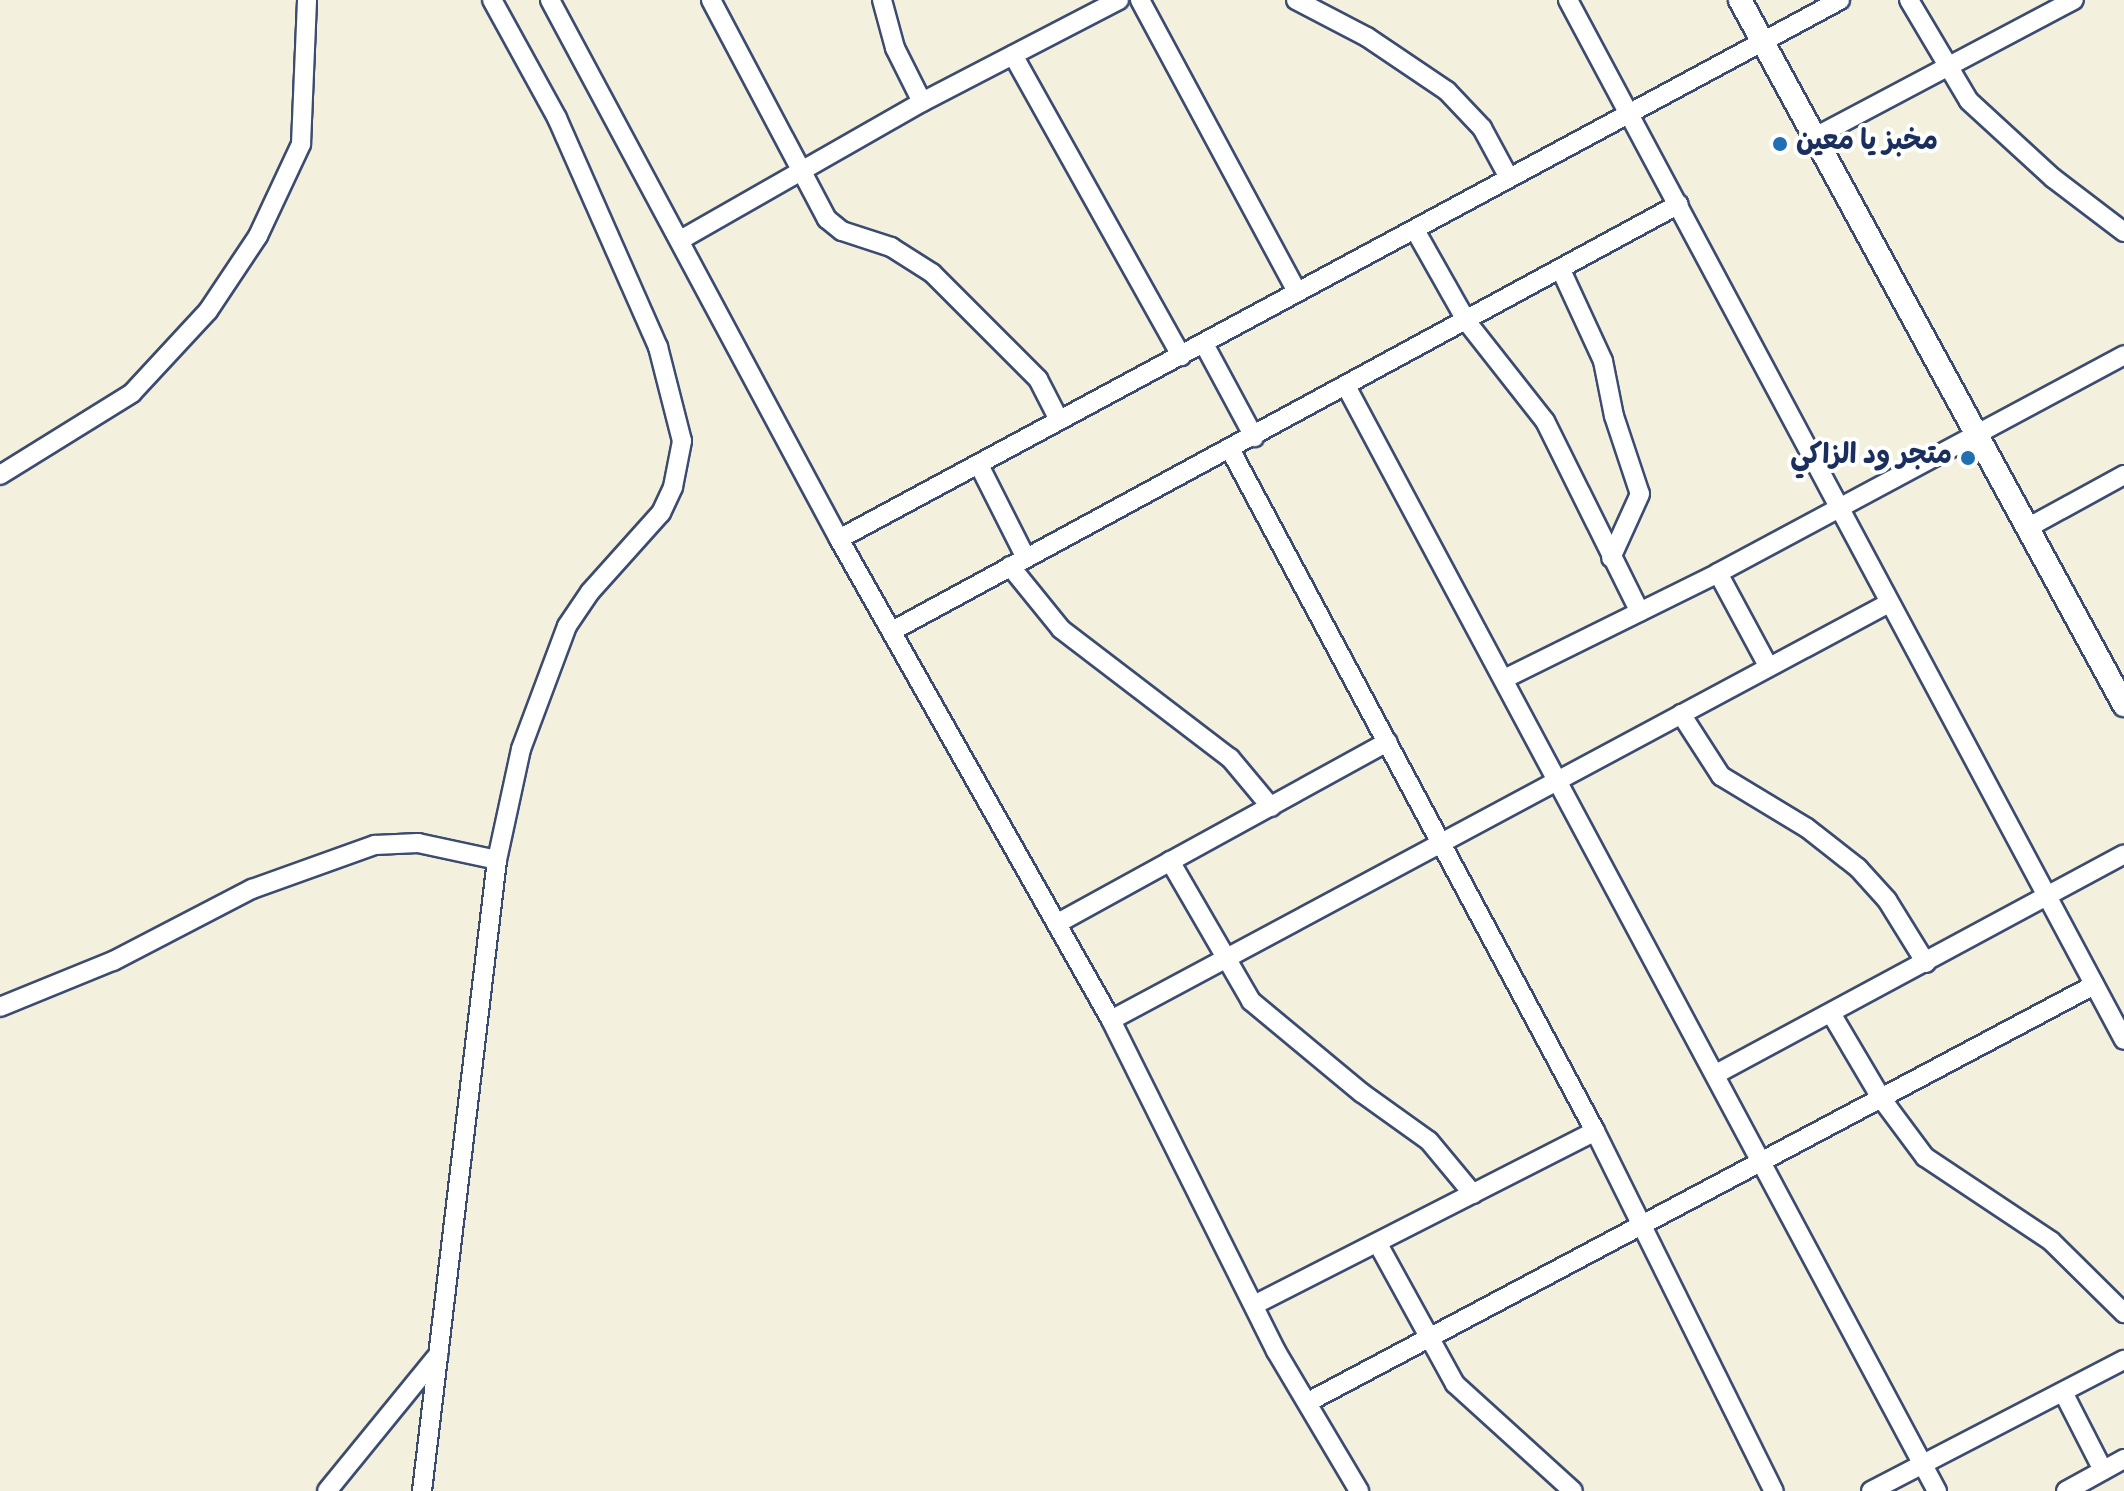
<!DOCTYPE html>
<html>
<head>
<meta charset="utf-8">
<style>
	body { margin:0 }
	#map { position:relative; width:2124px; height:1491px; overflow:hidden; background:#f4f0de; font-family:Dekko,"Playpen Sans Arabic",sans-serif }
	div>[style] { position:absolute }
	.roads { filter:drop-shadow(2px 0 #3c4c71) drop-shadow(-2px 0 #3c4c71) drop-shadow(0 2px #3c4c71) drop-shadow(0 -2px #3c4c71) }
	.minor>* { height:18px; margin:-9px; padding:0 9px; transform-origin:9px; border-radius:9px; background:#fff }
	.tertiary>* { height:22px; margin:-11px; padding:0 11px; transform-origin:11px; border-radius:11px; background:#fff }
	.dots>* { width:22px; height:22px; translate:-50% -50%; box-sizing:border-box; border:4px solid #fff; border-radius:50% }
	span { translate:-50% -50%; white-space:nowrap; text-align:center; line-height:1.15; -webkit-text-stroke:8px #fff; paint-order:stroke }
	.poi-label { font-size:28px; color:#1b2f5e; font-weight:700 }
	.left { translate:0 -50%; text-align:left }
	.right { translate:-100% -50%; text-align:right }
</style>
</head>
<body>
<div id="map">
	<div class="roads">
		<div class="minor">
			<i style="left:550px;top:0;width:612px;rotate:61.8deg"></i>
			<i style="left:839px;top:539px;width:553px;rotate:60.51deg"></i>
			<i style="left:1111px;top:1020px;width:370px;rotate:63.5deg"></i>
			<i style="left:1276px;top:1351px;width:163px;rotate:59.3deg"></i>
			<i style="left:711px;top:0;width:248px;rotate:62.1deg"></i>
			<i style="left:827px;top:219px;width:19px;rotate:39deg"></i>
			<i style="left:842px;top:231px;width:52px;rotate:18.1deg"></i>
			<i style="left:891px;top:247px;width:49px;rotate:32.4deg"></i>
			<i style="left:932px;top:273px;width:150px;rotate:45deg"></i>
			<i style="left:1038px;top:379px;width:46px;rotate:62.9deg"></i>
			<i style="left:882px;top:0;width:50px;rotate:74.8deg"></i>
			<i style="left:895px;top:48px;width:60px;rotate:63.4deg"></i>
			<i style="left:1140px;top:0;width:331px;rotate:61.7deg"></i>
			<i style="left:1296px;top:0;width:80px;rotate:27.5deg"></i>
			<i style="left:1367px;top:37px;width:97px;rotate:34deg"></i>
			<i style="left:1447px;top:91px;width:51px;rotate:46.6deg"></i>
			<i style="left:1482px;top:128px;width:55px;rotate:61.6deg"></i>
			<i style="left:1568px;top:0;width:1179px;rotate:61.87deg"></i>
			<i style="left:1909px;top:0;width:117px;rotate:59.3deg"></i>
			<i style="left:1969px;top:101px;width:114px;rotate:42.5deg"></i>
			<i style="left:2053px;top:178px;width:89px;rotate:37.3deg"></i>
			<i style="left:1013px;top:55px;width:345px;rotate:60.8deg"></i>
			<i style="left:1813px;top:138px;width:295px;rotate:-27.9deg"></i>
			<i style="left:1415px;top:230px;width:106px;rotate:60.5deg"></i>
			<i style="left:1467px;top:322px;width:126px;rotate:51.8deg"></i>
			<i style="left:1545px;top:421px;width:213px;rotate:63.6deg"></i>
			<i style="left:682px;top:239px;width:276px;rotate:-29.7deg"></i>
			<i style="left:922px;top:102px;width:222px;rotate:-27.4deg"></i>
			<i style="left:1561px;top:270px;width:100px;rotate:65.2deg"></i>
			<i style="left:1603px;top:361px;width:56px;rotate:78.7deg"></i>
			<i style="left:1614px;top:416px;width:82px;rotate:71.6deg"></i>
			<i style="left:1640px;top:494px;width:70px;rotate:114.4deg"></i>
			<i style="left:1204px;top:344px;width:106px;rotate:61.7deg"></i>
			<i style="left:1346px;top:386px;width:1253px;rotate:61.86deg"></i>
			<i style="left:1231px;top:451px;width:771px;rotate:61.84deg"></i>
			<i style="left:1595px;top:1131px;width:402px;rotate:63.6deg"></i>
			<i style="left:979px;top:465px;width:104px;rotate:63.2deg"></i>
			<i style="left:0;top:475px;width:155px;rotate:-31.8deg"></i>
			<i style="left:132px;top:393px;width:112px;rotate:-47.2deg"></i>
			<i style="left:208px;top:311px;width:90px;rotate:-56.3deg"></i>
			<i style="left:258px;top:236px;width:102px;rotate:-64.9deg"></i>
			<i style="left:301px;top:144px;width:144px;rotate:-87.6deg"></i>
			<i style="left:2029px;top:527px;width:108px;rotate:-28.7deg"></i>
			<i style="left:839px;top:539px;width:1137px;rotate:-28.3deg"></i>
			<i style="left:1010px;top:566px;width:81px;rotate:51deg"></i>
			<i style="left:1061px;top:629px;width:213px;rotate:37.4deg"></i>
			<i style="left:1230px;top:758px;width:64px;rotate:50.1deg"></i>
			<i style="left:1718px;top:573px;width:106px;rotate:61.7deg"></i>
			<i style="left:892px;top:631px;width:895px;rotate:-28.48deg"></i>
			<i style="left:1506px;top:678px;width:237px;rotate:-26.3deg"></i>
			<i style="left:1718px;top:573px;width:461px;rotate:-28.2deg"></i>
			<i style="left:1681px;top:714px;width:74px;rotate:57.2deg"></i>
			<i style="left:1721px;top:776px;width:100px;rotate:31.2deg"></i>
			<i style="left:1807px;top:828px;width:65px;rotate:38.1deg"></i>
			<i style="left:1858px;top:868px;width:43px;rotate:47.8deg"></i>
			<i style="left:1887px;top:900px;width:74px;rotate:58.2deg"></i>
			<i style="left:1170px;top:861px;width:162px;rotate:59.9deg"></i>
			<i style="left:1251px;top:1001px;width:144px;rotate:39.7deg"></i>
			<i style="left:1362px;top:1093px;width:82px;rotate:35.6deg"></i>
			<i style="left:1429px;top:1141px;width:69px;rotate:50.3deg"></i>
			<i style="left:1058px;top:923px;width:376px;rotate:-28.8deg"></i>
			<i style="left:0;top:1007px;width:122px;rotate:-22.2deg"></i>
			<i style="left:113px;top:961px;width:157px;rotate:-27.4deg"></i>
			<i style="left:252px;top:889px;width:131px;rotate:-19.7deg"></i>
			<i style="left:375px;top:845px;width:43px;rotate:-2.7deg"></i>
			<i style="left:418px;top:843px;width:81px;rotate:12.1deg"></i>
			<i style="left:1832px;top:1015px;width:96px;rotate:59.4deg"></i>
			<i style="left:1881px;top:1098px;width:74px;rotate:53.3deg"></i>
			<i style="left:1925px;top:1157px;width:151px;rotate:33.7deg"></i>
			<i style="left:2051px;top:1241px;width:103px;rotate:44.6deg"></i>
			<i style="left:1111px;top:1020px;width:883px;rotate:-28.19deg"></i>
			<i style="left:1718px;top:1073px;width:461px;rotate:-28.3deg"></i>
			<i style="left:1378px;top:1244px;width:160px;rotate:61.2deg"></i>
			<i style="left:1455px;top:1384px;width:159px;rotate:42.2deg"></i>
			<i style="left:1254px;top:1305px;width:383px;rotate:-27deg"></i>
			<i style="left:2063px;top:1392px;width:88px;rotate:62.9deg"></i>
			<i style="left:1310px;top:1401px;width:888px;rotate:-27.95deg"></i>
			<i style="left:327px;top:1491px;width:176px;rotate:-50.8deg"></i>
			<i style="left:422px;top:1491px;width:635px;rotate:-83.22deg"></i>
			<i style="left:497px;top:860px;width:114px;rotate:-77.8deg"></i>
			<i style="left:521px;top:749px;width:131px;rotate:-69.5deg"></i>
			<i style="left:567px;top:626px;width:41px;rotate:-55.9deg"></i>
			<i style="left:590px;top:592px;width:106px;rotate:-48.1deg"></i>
			<i style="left:661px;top:513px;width:29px;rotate:-65deg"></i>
			<i style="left:673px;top:487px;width:47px;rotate:-78.9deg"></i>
			<i style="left:682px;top:441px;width:97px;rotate:-104.3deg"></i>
			<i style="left:658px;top:347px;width:250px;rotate:-113.8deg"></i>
			<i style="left:557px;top:118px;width:135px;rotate:-118.8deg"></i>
			<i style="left:1871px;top:1491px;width:285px;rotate:-27.4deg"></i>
			<i style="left:2066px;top:1491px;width:66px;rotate:-28.9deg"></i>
		</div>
		<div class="tertiary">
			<i style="left:1740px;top:0;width:803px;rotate:61.42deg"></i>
		</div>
	</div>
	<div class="dots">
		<i style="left:1780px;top:144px;background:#1f6fb2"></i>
		<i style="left:1968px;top:458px;background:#1f6fb2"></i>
	</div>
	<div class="poi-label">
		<span class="left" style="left:1796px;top:144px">مخبز يا معين</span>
		<span class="right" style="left:1952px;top:458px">متجر ود الزاكي</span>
	</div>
</div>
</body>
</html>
